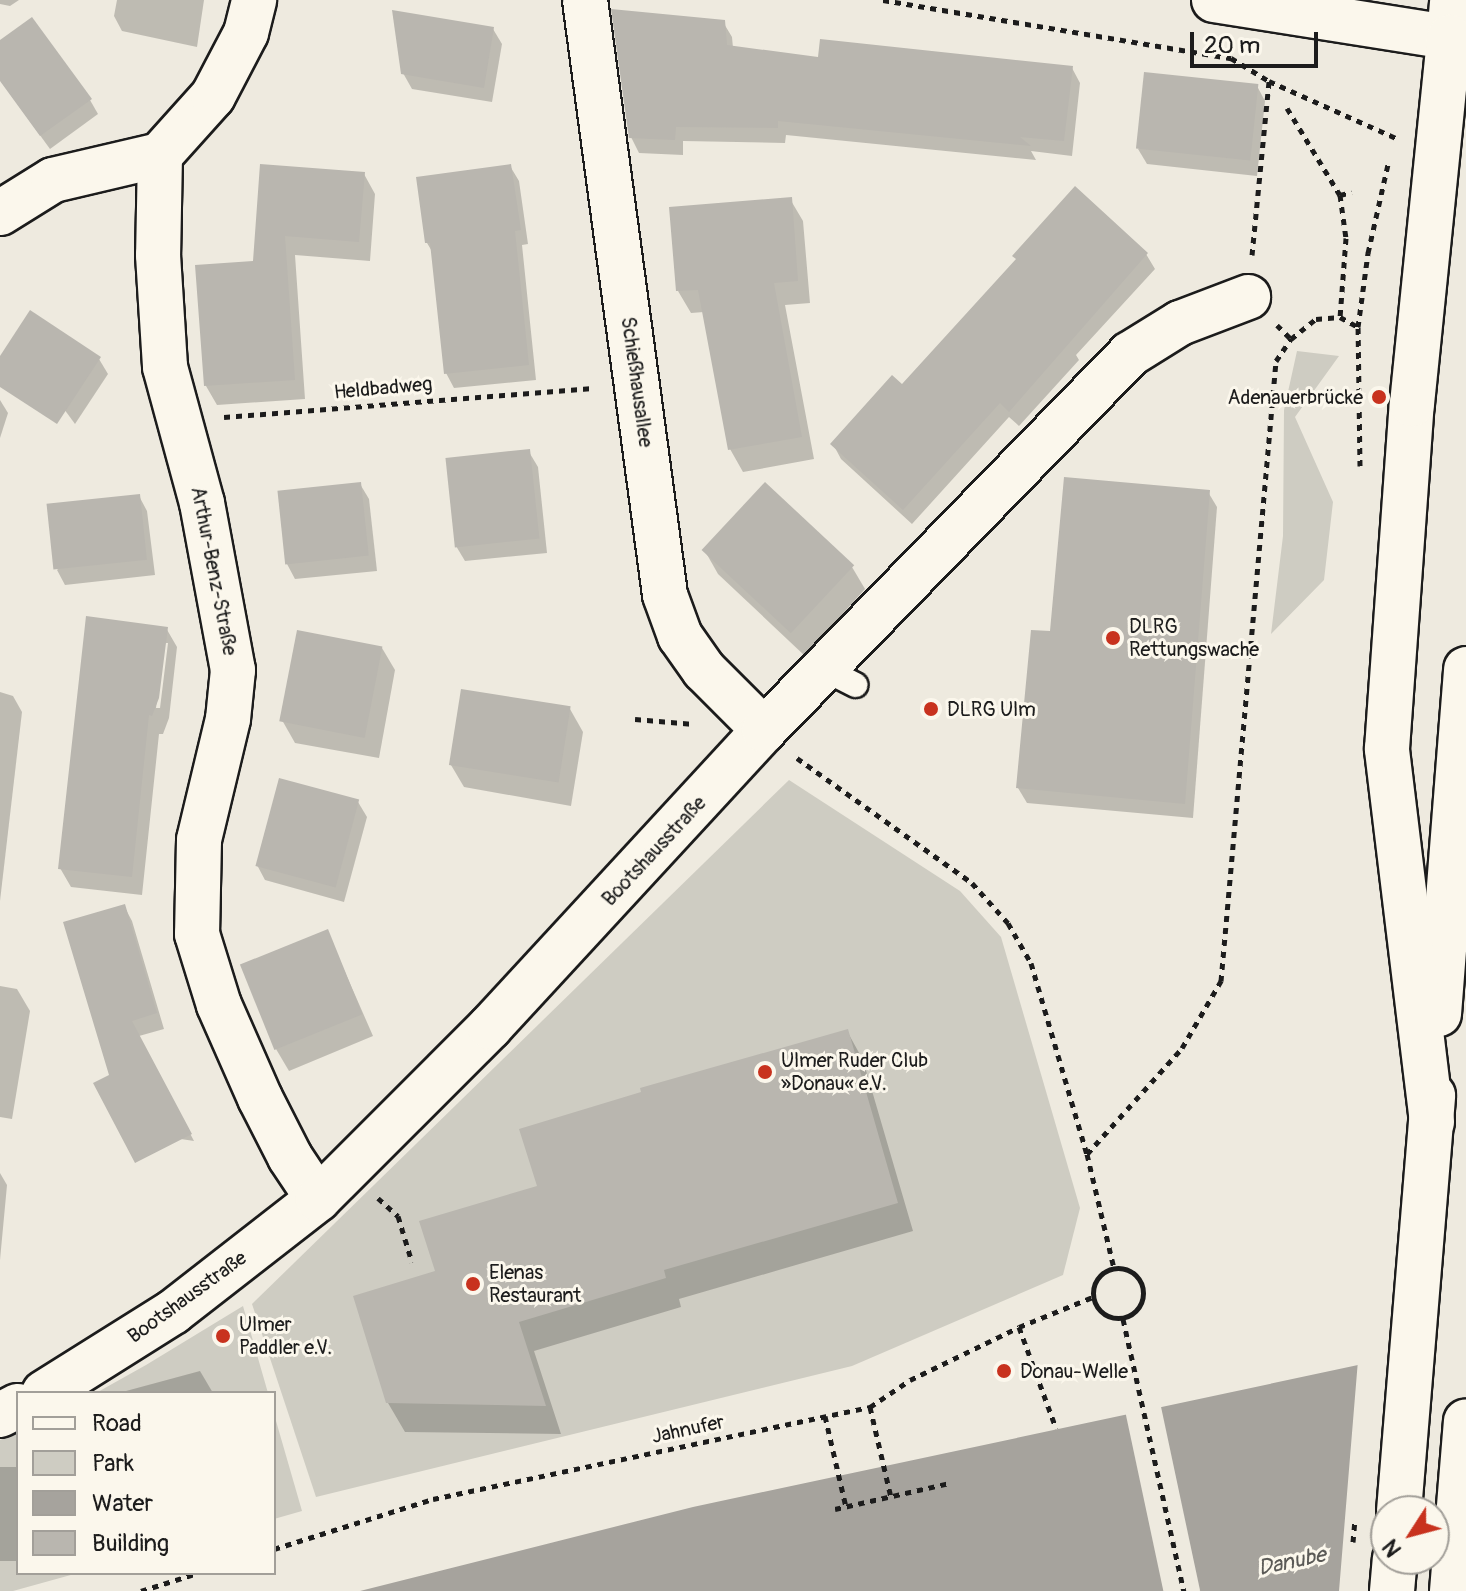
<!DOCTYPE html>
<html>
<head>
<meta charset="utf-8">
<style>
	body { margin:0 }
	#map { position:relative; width:1466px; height:1591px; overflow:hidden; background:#eeeadf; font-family:Pangolin,sans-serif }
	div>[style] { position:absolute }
	.green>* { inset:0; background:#ceccc2 }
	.water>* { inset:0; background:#a6a39d }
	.pier>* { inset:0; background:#eeeadf; transform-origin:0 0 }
	.shadow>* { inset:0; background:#0003; transform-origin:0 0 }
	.building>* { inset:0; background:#b9b6af; transform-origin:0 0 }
	.path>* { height:5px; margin-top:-2.5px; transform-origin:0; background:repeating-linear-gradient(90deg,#1c1c1c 0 6px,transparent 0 12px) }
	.path>.ring { margin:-2.5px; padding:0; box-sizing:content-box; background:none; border:5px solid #1c1c1c; border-radius:50% }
	.roads { filter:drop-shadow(2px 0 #1c1c1c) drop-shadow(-2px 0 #1c1c1c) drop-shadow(0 2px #1c1c1c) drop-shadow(0 -2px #1c1c1c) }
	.lane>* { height:24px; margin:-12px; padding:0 12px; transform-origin:12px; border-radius:12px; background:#fbf7ec }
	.street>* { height:44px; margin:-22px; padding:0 22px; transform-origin:22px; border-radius:22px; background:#fbf7ec }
	.secondary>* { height:44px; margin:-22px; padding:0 22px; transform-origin:22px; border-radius:22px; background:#fbf7ec }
	.highway>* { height:44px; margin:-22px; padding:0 22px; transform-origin:22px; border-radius:22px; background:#fbf7ec }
	.dots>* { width:22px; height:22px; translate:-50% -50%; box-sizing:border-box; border:4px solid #fbf7ec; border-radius:50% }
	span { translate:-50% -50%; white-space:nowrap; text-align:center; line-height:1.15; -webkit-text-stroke:6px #fbf7ec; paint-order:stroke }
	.street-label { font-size:20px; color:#1c1c1c }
	.poi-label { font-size:20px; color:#1c1c1c }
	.right { translate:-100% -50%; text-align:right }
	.left { translate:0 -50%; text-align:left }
	.water-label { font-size:22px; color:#5a5956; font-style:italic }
	.legend { position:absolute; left:16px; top:1391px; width:260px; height:184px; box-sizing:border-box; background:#fbf7ec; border:2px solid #a29f99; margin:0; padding:10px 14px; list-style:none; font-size:24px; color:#1c1c1c }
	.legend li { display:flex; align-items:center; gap:16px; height:40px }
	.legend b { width:40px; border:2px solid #a29f99 }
	.north { position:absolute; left:1370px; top:1495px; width:80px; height:80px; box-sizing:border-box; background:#fbf7ec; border:2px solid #a29f99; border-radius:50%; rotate:234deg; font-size:22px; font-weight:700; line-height:32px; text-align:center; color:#1c1c1c }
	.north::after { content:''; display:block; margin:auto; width:28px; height:36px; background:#c8321e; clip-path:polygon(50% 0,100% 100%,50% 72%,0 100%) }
	.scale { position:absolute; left:1190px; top:32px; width:128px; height:36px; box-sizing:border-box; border:4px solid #1c1c1c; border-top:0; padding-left:10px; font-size:24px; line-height:28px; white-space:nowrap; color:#1c1c1c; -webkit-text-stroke:6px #fbf7ec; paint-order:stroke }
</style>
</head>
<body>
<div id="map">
	<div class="green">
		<i style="clip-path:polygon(1297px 351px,1339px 356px,1295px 417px,1333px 502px,1324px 580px,1271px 634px,1283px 536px,1284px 410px)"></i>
		<i style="clip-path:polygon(789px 780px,960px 891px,1001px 937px,1080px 1208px,1063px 1275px,852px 1366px,316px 1497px,252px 1304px)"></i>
		<i style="clip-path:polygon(243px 1306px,268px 1393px,96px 1393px,146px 1365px)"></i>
		<i style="clip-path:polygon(274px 1414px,302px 1511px,274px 1519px)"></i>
		<i style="clip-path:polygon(18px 1432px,18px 1573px,78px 1573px,13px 1591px,0 1591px,0 1440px)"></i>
	</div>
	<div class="water">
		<i style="clip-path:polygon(evenodd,1466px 1342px,1466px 1591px,360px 1591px,693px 1507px,1466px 1342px,1386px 1511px,1434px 1511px,1434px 1559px,1386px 1559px,1386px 1511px)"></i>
	</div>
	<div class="pier">
		<i style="clip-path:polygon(evenodd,1466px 1338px,1466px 1591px,1339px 1591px,1358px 1360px,1466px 1338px,1386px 1511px,1434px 1511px,1434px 1559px,1386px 1559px,1386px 1511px)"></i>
		<i style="left:1160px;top:1402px;width:193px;height:36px;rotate:78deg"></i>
	</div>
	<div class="shadow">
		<i style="clip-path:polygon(0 0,19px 0,10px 6px,0 4px)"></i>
		<i style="clip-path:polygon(117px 0,204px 0,197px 47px,122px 31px,114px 16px)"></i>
		<i style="clip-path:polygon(723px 22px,732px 37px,733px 48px,820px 60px,1072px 68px,1080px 83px,1072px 156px,1031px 151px,1036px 160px,786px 135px,785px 143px,683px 141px,683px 155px,639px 153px,631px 137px)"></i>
		<i style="clip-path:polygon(493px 29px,502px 44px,492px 102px,412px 89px,403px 73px)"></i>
		<i style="clip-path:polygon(0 43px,90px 100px,98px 114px,50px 149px,0 80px)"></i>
		<i style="clip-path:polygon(1257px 86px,1265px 101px,1257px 176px,1147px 164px,1138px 149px)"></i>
		<i style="clip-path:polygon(510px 166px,519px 181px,528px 244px,522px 245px,536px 380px,454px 388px,446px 373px,433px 253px,427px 243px)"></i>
		<i style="clip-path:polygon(262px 167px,364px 174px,375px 194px,370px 261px,295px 255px,305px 399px,217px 405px,206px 386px,197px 267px,255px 263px)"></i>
		<i style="clip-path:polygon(790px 199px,803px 221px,810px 303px,785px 305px,814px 459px,743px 472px,730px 449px,704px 312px,691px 313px,678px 291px)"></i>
		<i style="clip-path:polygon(1146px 254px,1155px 269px,1076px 355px,1079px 360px,1019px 426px,1009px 417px,912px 524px,841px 459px,833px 444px,902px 387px)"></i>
		<i style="clip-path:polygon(23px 353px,99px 359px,108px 374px,75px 424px)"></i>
		<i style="clip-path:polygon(0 400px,8px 413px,0 438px)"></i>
		<i style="clip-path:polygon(529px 452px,538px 467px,547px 553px,465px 561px,456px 546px,447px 460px)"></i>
		<i style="clip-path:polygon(360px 484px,369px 499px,377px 571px,295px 579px,287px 564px)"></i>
		<i style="clip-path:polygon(1208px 492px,1217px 507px,1193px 818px,1027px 803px,1018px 788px,1052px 633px)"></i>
		<i style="clip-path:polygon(139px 496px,147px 511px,155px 575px,65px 585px,57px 570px)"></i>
		<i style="clip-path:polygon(705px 551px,852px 567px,865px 589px,805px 656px,718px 574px)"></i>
		<i style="clip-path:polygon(evenodd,166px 628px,177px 647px,169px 718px,163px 734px,159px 734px,142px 895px,71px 887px,60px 868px,166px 628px,164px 643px,168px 643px,160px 708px,156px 708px,164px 643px)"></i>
		<i style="clip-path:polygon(382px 648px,395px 670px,379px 758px,295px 743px,282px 720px)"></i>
		<i style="clip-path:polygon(0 692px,13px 696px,22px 712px,0 901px)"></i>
		<i style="clip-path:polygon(570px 709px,583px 732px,571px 806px,464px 787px,451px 765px)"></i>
		<i style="clip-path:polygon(358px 802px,367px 817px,344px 902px,265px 880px,257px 865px)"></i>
		<i style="clip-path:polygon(124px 906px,132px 921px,164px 1029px,139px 1036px,194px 1141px,121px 1130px)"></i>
		<i style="clip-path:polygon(327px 931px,373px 1036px,289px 1071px,276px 1049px)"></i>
		<i style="clip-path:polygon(0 986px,17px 989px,30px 1011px,12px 1119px,0 1117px)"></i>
		<i style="clip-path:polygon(847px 1031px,863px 1060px,913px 1231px,679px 1299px,681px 1307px,534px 1351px,561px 1434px,405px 1432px,388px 1403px,437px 1273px,539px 1188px)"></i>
		<i style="clip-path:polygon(0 1173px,7px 1185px,0 1260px)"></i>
		<i style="clip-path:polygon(200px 1371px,213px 1393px,127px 1393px,126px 1391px)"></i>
		<i style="left:18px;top:1467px;width:94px;height:19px;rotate:90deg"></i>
	</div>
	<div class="building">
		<i style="clip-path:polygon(611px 9px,725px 20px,727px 45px,818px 57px,820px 39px,1073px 66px,1064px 141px,1020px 137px,1031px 146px,778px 121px,778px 128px,676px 127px,675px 140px,629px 138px)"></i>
		<i style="clip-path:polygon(392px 10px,494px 27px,484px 88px,401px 74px)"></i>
		<i style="clip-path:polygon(32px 17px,92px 99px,40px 136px,0 81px,0 40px)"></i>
		<i style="left:1144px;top:72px;width:115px;height:77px;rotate:6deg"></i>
		<i style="clip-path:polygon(260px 164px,365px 172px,359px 242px,285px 236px,295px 380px,204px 386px,195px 265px,253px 261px)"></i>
		<i style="clip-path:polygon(511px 164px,521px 230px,515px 231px,529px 365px,444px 374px,430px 243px,425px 243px,416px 177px)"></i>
		<i style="clip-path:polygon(1075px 186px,1148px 253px,1009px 412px,1000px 403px,903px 510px,830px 444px,892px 375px,902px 384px,1016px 259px,1012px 256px)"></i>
		<i style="clip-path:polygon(792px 197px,798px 281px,774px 283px,802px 437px,728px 450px,698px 290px,676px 291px,669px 207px)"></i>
		<i style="clip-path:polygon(30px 310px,101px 357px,57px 424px,0 387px,0 356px)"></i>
		<i style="left:530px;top:449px;width:90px;height:85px;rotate:84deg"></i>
		<i style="clip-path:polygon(1064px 477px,1210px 490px,1185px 804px,1016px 788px,1031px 630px,1050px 631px)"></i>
		<i style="left:361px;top:482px;width:74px;height:84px;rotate:84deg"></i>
		<i style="left:765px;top:482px;width:122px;height:93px;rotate:43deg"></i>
		<i style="left:140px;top:494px;width:66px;height:94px;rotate:84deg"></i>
		<i style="clip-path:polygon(86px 616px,168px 627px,159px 698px,152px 716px,149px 715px,132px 877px,58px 869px)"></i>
		<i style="left:297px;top:630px;width:87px;height:93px;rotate:11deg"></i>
		<i style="left:461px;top:689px;width:111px;height:77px;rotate:9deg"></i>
		<i style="left:279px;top:778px;width:83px;height:91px;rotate:15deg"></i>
		<i style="clip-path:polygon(125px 904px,157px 1013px,132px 1021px,192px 1134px,135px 1163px,93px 1083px,109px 1075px,63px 922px)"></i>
		<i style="left:328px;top:929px;width:92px;height:95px;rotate:68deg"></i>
		<i style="clip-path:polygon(848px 1029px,898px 1203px,664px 1270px,666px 1278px,519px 1322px,546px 1406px,386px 1403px,353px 1296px,435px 1271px,419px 1221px,537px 1186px,519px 1129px,641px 1092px,640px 1088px)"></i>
	</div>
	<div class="path">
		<i style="left:883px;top:0;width:353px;rotate:9.5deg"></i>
		<i style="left:1231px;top:58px;width:44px;rotate:31.2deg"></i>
		<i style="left:1269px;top:81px;width:141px;rotate:24.2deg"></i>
		<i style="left:1287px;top:108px;width:102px;rotate:58.7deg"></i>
		<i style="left:1340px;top:195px;width:43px;rotate:82.1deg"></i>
		<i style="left:1346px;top:238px;width:79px;rotate:94.3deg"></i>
		<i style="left:1340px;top:195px;width:12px;rotate:-14deg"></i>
		<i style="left:1252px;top:255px;width:175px;rotate:-84.4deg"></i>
		<i style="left:1277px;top:325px;width:20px;rotate:45deg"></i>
		<i style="left:224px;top:417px;width:367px;rotate:-4.5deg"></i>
		<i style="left:1360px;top:466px;width:139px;rotate:-90.8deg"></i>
		<i style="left:1358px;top:327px;width:75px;rotate:-82.3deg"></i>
		<i style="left:1368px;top:253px;width:95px;rotate:-77.3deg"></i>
		<i style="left:635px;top:719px;width:59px;rotate:4.8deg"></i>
		<i style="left:797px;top:758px;width:215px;rotate:35.5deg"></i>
		<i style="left:972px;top:883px;width:54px;rotate:48deg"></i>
		<i style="left:1008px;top:923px;width:46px;rotate:60.1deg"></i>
		<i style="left:1031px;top:963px;width:199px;rotate:73.7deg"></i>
		<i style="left:1087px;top:1154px;width:117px;rotate:76.7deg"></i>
		<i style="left:1087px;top:1154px;width:142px;rotate:-48.1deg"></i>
		<i style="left:1182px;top:1048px;width:78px;rotate:-59.8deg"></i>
		<i style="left:1221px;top:981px;width:622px;rotate:-84.93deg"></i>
		<i style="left:1276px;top:361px;width:27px;rotate:-56deg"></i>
		<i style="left:1291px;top:339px;width:32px;rotate:-39deg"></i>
		<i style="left:1316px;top:319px;width:24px;rotate:-5deg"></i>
		<i style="left:1340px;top:317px;width:21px;rotate:29deg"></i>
		<i style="left:378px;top:1198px;width:27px;rotate:42deg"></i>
		<i style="left:398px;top:1216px;width:48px;rotate:73.1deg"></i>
		<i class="ring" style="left:1093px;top:1268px;width:45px;height:45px"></i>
		<i style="left:1123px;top:1319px;width:279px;rotate:77.4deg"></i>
		<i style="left:1019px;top:1327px;width:108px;rotate:69.9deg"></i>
		<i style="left:870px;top:1407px;width:92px;rotate:76.9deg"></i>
		<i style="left:825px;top:1416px;width:93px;rotate:77deg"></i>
		<i style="left:835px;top:1509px;width:117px;rotate:-12.8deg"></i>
		<i style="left:1353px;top:1542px;width:22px;rotate:-85deg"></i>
		<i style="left:274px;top:1549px;width:167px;rotate:-17.5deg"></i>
		<i style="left:433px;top:1499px;width:447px;rotate:-11.9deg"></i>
		<i style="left:870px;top:1407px;width:48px;rotate:-34deg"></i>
		<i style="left:910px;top:1380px;width:121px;rotate:-25.9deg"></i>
		<i style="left:1019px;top:1327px;width:80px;rotate:-22.1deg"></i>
		<i style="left:141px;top:1591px;width:60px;rotate:-17.5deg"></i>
	</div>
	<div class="roads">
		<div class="lane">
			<i style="left:826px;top:670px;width:33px;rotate:27deg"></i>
		</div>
		<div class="street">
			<i style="left:585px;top:0;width:600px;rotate:82.34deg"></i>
			<i style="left:665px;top:595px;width:44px;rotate:69.9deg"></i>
			<i style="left:680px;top:636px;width:42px;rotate:54.8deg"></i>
			<i style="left:704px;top:670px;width:85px;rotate:45deg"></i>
			<i style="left:160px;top:155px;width:100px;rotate:91.1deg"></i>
			<i style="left:158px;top:255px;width:112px;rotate:86.4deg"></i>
			<i style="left:165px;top:367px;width:141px;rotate:74.8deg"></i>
			<i style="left:202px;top:503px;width:170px;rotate:79.5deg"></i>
			<i style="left:233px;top:670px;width:49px;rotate:95.8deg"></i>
			<i style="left:228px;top:719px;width:124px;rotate:103.5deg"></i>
			<i style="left:199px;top:840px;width:94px;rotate:91.2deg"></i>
			<i style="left:197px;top:934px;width:74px;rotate:72.8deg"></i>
			<i style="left:219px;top:1005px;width:102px;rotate:66.2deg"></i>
			<i style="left:260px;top:1098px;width:66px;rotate:63deg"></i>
			<i style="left:290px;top:1157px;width:50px;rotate:56.3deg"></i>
			<i style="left:0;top:213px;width:62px;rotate:-31.9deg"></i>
			<i style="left:53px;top:180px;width:110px;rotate:-13.2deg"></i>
			<i style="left:160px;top:155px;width:79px;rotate:-48.1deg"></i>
			<i style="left:213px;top:96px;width:71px;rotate:-62.4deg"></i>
			<i style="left:246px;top:33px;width:34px;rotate:-76deg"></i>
			<i style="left:44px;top:1393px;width:152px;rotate:-32.1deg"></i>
			<i style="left:173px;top:1312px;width:184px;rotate:-37.9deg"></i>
			<i style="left:318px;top:1199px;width:243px;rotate:-45deg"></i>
			<i style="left:490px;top:1027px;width:404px;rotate:-47.3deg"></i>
			<i style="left:764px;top:730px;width:525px;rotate:-45.77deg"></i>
			<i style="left:1130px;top:354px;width:59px;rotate:-31.8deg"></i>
			<i style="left:1180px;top:323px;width:73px;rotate:-20.9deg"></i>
			<i style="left:0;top:1415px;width:20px;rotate:-27deg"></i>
		</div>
		<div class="secondary">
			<i style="left:1214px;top:0;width:255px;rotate:9deg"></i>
			<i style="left:1449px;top:37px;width:37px;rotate:-85deg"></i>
		</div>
		<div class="highway">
			<i style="left:1439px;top:1014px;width:346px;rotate:-85.5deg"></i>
			<i style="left:1432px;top:1122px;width:376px;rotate:-96.9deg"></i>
			<i style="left:1387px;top:749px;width:346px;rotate:-85.9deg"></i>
			<i style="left:1412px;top:404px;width:369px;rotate:-84.2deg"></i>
			<i style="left:1399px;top:1511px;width:417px;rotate:-85.3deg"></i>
			<i style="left:1392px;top:1591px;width:32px;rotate:-85deg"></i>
			<i style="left:1452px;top:1591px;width:170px;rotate:-85.3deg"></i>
		</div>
	</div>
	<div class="dots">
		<i style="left:1379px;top:397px;background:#c8321e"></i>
		<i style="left:1113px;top:638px;background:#c8321e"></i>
		<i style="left:931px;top:709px;background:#c8321e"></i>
		<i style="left:765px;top:1072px;background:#c8321e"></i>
		<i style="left:473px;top:1284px;background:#c8321e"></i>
		<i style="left:223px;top:1336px;background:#c8321e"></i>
		<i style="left:1004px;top:1371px;background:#c8321e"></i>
	</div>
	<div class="street-label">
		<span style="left:637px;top:382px;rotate:82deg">Schießhausallee</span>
		<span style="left:383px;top:388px;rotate:-5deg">Heldbadweg</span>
		<span style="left:214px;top:571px;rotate:79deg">Arthur-Benz-Straße</span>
		<span style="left:654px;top:851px;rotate:-47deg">Bootshausstraße</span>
		<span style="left:187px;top:1297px;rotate:-36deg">Bootshausstraße</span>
		<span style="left:688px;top:1429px;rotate:-12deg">Jahnufer</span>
	</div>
	<div class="poi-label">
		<span class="right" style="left:1363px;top:397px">Adenauerbrücke</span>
		<span class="left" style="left:1129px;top:638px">DLRG<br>Rettungswache</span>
		<span class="left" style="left:947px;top:709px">DLRG Ulm</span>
		<span class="left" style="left:781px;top:1072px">Ulmer Ruder Club<br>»Donau« e.V.</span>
		<span class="left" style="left:489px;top:1284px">Elenas<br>Restaurant</span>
		<span class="left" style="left:239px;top:1336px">Ulmer<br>Paddler e.V.</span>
		<span class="left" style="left:1020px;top:1371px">Donau-Welle</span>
	</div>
	<div class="water-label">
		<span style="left:1292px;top:1562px;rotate:-12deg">Danube</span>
	</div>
	<ul class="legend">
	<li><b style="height:10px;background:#fbf7ec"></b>Road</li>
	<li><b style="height:22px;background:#ceccc2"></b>Park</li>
	<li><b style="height:22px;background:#a6a39d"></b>Water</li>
	<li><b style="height:22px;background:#b9b6af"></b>Building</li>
	</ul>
	<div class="north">N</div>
	<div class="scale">20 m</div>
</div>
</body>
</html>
